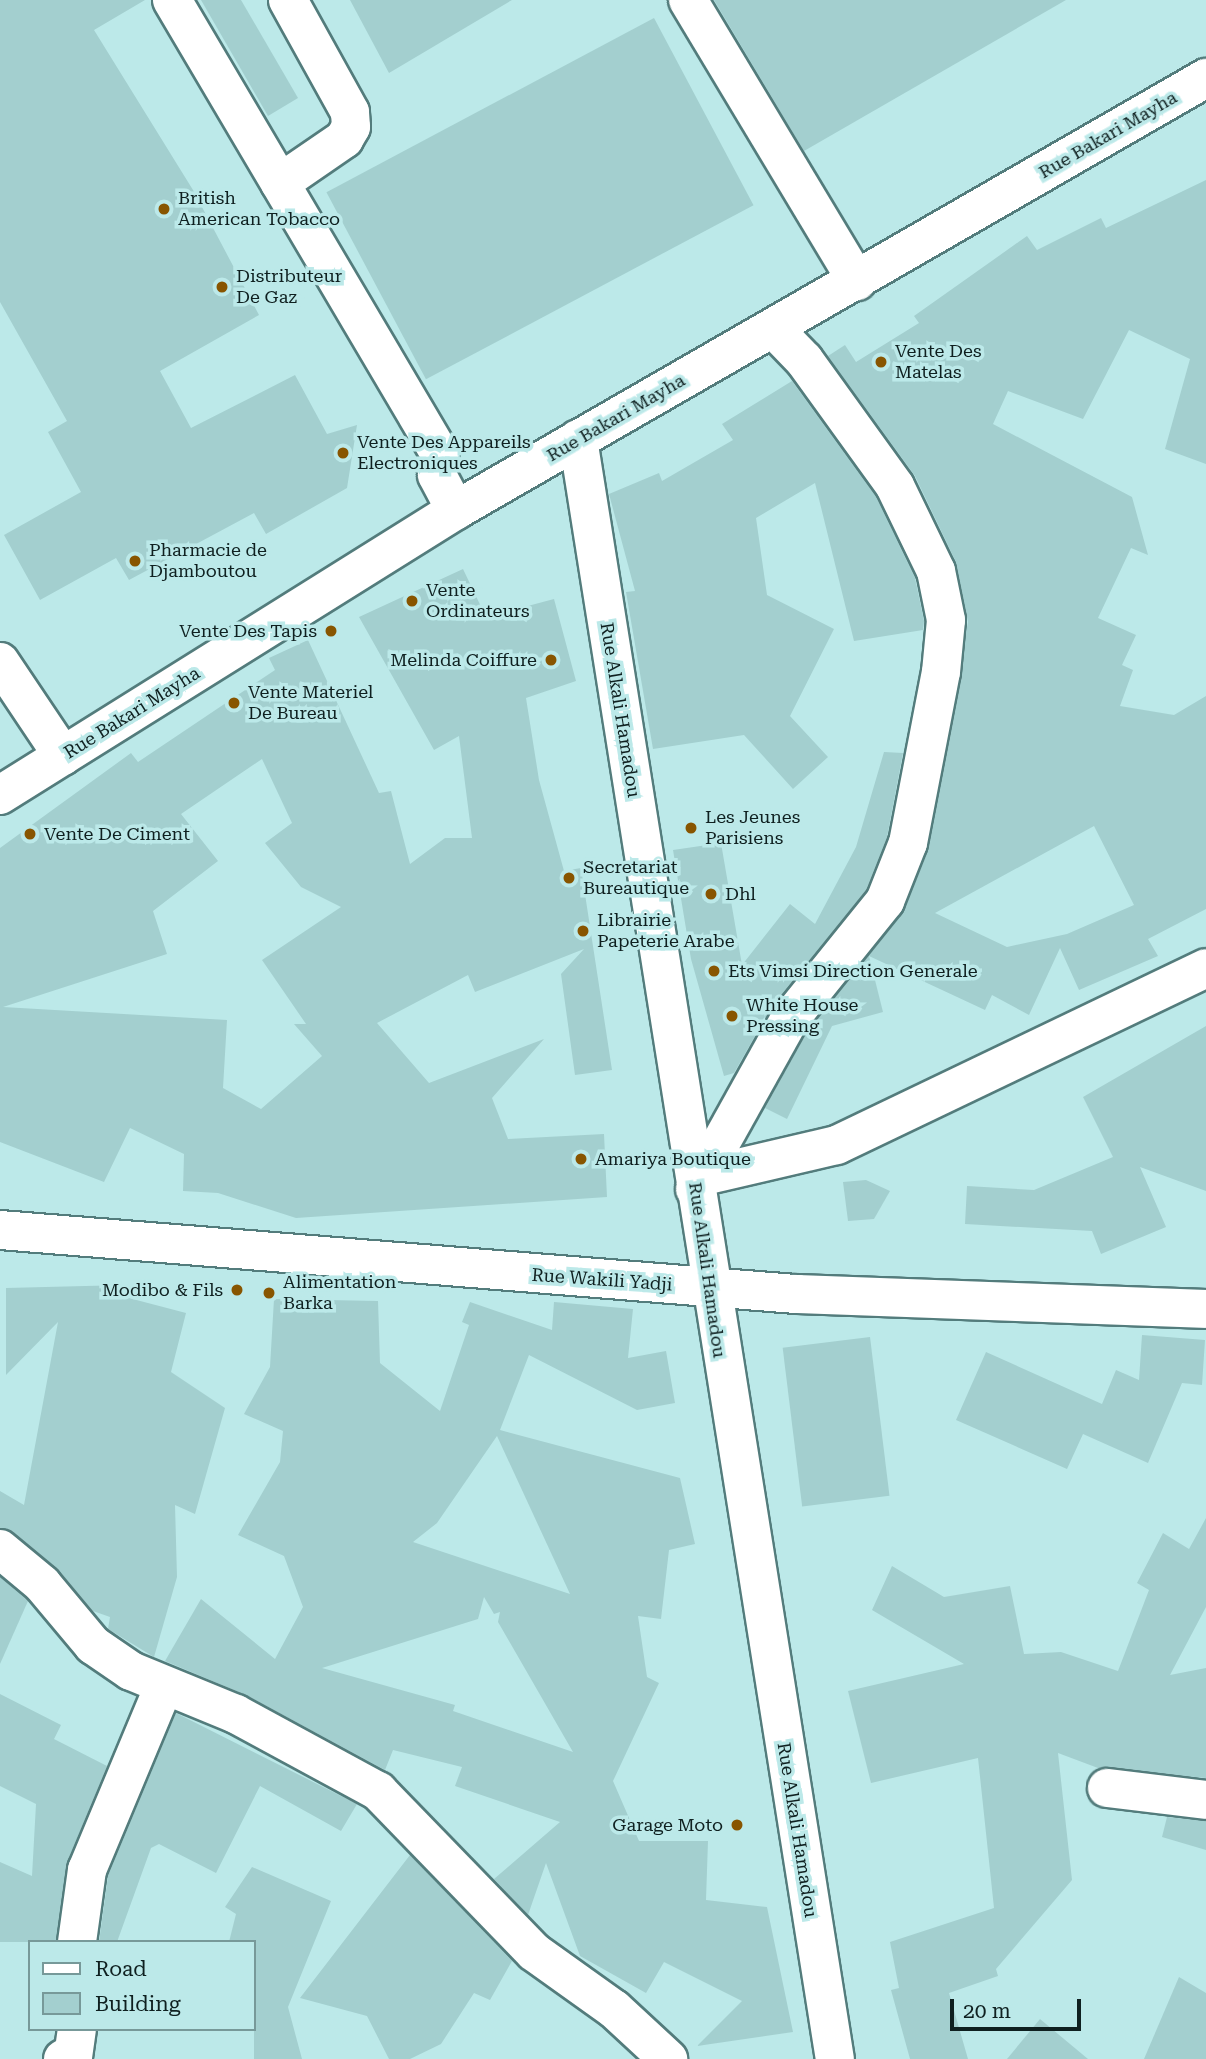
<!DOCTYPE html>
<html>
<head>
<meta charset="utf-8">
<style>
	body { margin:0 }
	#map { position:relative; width:1206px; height:2059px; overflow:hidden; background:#bce9e9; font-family:"Roboto Serif",serif }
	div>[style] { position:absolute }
	.building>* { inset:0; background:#a3cfcf; transform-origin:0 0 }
	.roads { filter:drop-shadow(2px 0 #537c7c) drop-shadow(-2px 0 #537c7c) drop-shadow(0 2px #537c7c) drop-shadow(0 -2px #537c7c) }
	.minor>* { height:38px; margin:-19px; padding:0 19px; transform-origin:19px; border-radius:19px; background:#fff }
	.dots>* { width:19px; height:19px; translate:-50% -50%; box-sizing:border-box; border:4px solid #bce9e9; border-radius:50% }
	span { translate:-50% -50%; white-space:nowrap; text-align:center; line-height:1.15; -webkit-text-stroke:7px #bce9e9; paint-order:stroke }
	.street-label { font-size:18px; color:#0f2020 }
	.poi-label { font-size:18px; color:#0f2020 }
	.left { translate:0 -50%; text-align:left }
	.right { translate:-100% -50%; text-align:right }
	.legend { position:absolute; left:28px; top:1940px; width:228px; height:91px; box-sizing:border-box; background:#bce9e9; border:2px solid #799; margin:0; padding:9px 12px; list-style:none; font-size:21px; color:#0f2020 }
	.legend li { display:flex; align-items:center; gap:14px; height:35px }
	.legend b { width:35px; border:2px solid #799 }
	.scale { position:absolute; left:950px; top:1999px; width:131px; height:32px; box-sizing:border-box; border:4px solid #0f2020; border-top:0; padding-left:9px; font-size:21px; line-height:24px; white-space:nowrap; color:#0f2020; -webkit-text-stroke:5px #bce9e9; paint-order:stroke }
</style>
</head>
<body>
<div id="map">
	<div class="building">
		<i style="clip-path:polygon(0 0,145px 0,94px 30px,193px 190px,259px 315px,160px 371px,191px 428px,295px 375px,327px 434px,357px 425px,347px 488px,266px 534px,254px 513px,129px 580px,116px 558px,40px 600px,4px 535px,81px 492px,48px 432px,67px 421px,0 302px)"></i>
		<i style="clip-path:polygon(201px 0,241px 0,298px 98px,268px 116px)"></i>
		<i style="clip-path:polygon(350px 0,512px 0,389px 73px)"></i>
		<i style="clip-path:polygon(714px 0,1066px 0,804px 151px)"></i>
		<i style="left:654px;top:18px;width:212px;height:371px;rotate:62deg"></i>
		<i style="clip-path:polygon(evenodd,1206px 180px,1206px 464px,1165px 449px,1190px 359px,1129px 330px,1083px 419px,1008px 391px,993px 424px,1132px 497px,1148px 555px,1131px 548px,1098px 618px,1136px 635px,1122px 665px,1133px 670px,1120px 706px,1174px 715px,1206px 696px,1206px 909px,1148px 939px,1158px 956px,1079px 990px,1060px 948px,1029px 1015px,992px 995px,985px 1010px,869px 956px,883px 1012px,832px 1026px,787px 1119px,765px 1108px,807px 1032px,902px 914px,928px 851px,968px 622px,956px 562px,915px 476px,828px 356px,845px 345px,856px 362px,919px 323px,914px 316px,1027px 236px,1037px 250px,1101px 218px,1106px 228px,1206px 180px,1094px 826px,1134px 905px,1067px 934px,1007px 947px,935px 913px,1094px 826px)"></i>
		<i style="clip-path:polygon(792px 381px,876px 497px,915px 578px,924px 621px,923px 630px,854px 641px,815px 483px,756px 518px,767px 595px,834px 629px,790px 716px,828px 757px,793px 789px,744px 735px,653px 749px,626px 592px,635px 591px,609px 494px,659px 473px,662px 481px,733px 440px,722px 424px)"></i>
		<i style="clip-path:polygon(evenodd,463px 569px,486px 617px,554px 599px,576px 681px,526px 698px,539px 780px,564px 871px,581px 868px,612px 1070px,575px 1075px,561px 974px,584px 949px,475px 992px,468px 975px,377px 1023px,429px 1083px,544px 1039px,492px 1098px,508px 1139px,604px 1134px,607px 1197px,296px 1218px,218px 1193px,183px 1191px,184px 1154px,130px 1128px,104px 1182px,0 1142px,0 848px,131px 753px,138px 762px,275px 670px,269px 658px,308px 640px,379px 793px,391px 791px,410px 864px,445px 838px,472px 838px,459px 736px,434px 750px,359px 617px,463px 569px,262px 759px,292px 823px,265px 843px,301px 887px,341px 907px,262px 960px,306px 1024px,294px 1024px,322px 1056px,261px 1109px,223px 1088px,227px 1020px,3px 1007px,167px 954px,153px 911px,218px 861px,181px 814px,262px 759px)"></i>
		<i style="clip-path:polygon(884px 752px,903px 753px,887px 837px,866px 890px,772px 1006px,734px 1073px,724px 1076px,691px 959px,673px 850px,721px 843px,742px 965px,790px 904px,815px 924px,856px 847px)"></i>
		<i style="clip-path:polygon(1206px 1026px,1206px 1191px,1140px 1167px,1166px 1227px,1101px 1254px,1092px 1231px,965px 1224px,967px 1186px,1034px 1190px,1113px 1157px,1083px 1097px)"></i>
		<i style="clip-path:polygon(866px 1180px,890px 1191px,874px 1219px,848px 1221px,843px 1182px)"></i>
		<i style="clip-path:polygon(125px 1285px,125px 1297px,186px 1313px,171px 1372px,225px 1408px,195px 1514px,175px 1505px,177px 1577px,154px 1657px,108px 1629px,110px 1617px,93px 1611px,56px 1567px,0 1528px,0 1491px,24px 1505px,58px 1322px,6px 1375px,6px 1288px)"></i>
		<i style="clip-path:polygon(evenodd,274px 1299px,378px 1301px,380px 1363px,440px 1411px,469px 1325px,462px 1322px,470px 1302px,552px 1330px,554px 1302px,633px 1309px,628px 1358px,666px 1351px,675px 1403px,637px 1410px,529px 1355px,500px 1430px,680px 1478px,695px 1544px,669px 1550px,661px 1619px,638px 1616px,647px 1677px,659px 1683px,613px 1781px,639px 1841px,708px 1841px,706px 1900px,767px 1907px,793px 2032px,697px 2046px,742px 2001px,664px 1962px,646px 1993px,580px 1956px,546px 1863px,528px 1915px,494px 1879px,560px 1822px,455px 1786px,462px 1767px,393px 1750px,385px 1770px,246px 1695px,165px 1661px,201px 1599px,275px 1659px,303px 1607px,284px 1556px,238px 1535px,280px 1462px,283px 1431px,244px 1414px,270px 1367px,274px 1299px,497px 1436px,570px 1594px,413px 1542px,437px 1523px,497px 1436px,274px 1299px,484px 1597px,494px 1614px,500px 1612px,498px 1622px,573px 1752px,453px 1711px,455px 1705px,322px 1668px,478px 1619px,484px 1597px)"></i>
		<i style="clip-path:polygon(1142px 1335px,1205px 1340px,1202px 1385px,1182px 1383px,1148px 1463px,1083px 1434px,1067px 1469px,956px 1420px,986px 1352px,1102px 1404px,1116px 1370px,1139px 1380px)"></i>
		<i style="left:870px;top:1337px;width:160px;height:88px;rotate:83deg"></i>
		<i style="clip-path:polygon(1206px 1518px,1206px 1607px,1170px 1675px,1206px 1668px,1206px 1778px,1098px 1768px,1058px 1753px,1072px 1880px,996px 1969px,998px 1976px,949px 1993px,968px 2059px,910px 2059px,891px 1990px,899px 1988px,890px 1942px,994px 1908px,978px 1758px,871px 1783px,848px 1691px,964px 1664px,872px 1610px,892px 1566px,944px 1597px,1010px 1586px,1024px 1654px,1061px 1652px,1118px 1671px,1149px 1590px,1137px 1583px,1163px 1533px,1189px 1549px)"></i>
		<i style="clip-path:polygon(0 1577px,28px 1601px,0 1664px)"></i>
		<i style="clip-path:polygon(0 1694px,61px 1725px,54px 1739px,107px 1766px,67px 1862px,56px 1942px,0 1942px,0 1862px,32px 1876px,36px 1804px,0 1786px)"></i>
		<i style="clip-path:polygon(176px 1713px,357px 1804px,341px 1831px,260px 1786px,216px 1873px,159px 1844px,151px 1848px,117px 1942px,99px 1942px,108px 1876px)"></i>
		<i style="clip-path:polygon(1167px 1817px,1206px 1821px,1206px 1850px,1162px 1837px)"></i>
		<i style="clip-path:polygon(410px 1855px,512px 1961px,490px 2000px,474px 1993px,441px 2044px,410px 2059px,389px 2059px,367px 2016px,300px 1998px)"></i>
		<i style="clip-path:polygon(252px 1867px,331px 1901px,288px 2007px,302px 2059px,254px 2059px,254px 1942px,229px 1942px,236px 1914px,225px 1907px)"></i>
		<i style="clip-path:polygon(1179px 1977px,1206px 1993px,1206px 2059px,1144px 2059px)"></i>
		<i style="clip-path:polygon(1040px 2019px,1088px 2059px,1007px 2059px)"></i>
	</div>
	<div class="roads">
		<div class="minor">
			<i style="left:172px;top:0;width:527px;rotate:59.45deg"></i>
			<i style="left:440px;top:454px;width:21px;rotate:98deg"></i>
			<i style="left:437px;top:475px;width:40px;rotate:62deg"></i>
			<i style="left:688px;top:0;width:328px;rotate:59deg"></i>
			<i style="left:280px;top:183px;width:78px;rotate:-34.5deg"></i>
			<i style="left:344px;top:139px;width:14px;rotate:-60deg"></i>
			<i style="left:351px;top:127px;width:15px;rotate:-94deg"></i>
			<i style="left:350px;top:112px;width:128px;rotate:-119deg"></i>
			<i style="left:578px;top:439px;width:1640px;rotate:80.99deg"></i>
			<i style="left:0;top:662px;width:113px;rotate:56.2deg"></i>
			<i style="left:0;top:795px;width:538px;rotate:-32.01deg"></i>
			<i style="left:456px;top:510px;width:866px;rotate:-29.94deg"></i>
			<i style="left:708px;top:1175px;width:132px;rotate:-13.1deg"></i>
			<i style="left:837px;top:1145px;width:409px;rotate:-25.6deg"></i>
			<i style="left:695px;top:1189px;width:193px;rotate:-60.9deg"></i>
			<i style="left:789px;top:1020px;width:153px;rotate:-51.1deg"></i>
			<i style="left:885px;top:901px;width:62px;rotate:-68.4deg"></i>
			<i style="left:908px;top:843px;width:174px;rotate:-79.1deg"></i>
			<i style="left:941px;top:672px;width:52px;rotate:-84.5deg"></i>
			<i style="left:946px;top:620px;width:50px;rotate:-101.5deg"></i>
			<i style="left:936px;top:571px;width:94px;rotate:-115.8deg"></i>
			<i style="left:895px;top:486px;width:155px;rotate:-125.8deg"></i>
			<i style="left:804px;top:360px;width:43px;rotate:-134.1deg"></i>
			<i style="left:0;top:1230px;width:799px;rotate:4.6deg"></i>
			<i style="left:796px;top:1294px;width:410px;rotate:2.1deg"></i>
			<i style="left:0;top:1549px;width:55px;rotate:39.8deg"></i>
			<i style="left:42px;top:1584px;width:80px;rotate:50.1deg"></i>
			<i style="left:93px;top:1645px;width:46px;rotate:34.4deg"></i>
			<i style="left:131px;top:1671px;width:113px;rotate:22.3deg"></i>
			<i style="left:236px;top:1714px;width:162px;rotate:28.5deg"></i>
			<i style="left:378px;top:1791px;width:224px;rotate:45.9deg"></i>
			<i style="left:534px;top:1952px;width:98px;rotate:35.5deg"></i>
			<i style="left:614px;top:2009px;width:74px;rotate:42.8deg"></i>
			<i style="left:1107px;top:1788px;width:100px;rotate:6.9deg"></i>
			<i style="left:77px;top:1942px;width:73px;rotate:-82.1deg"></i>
			<i style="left:87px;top:1870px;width:197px;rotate:-67.3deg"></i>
			<i style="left:63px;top:2059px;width:10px;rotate:-11deg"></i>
			<i style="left:73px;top:2057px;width:28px;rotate:-82deg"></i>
		</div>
	</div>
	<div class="dots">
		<i style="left:164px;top:209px;background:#850"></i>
		<i style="left:222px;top:287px;background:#850"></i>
		<i style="left:881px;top:362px;background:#850"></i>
		<i style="left:343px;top:453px;background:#850"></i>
		<i style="left:135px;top:561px;background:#850"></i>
		<i style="left:412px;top:601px;background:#850"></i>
		<i style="left:331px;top:631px;background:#850"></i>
		<i style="left:551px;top:660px;background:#850"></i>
		<i style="left:234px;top:703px;background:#850"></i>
		<i style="left:691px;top:828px;background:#850"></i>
		<i style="left:30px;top:834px;background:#850"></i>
		<i style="left:569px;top:878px;background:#850"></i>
		<i style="left:711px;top:894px;background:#850"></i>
		<i style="left:583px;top:931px;background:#850"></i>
		<i style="left:714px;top:971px;background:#850"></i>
		<i style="left:732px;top:1016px;background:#850"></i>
		<i style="left:581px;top:1159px;background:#850"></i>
		<i style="left:237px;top:1290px;background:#850"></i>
		<i style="left:269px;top:1293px;background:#850"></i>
		<i style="left:737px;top:1825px;background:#850"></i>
	</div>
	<div class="street-label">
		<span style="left:1108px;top:135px;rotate:-30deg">Rue Bakari Mayha</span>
		<span style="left:616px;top:418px;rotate:-30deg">Rue Bakari Mayha</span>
		<span style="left:620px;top:710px;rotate:81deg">Rue Alkali Hamadou</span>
		<span style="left:132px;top:713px;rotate:-32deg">Rue Bakari Mayha</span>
		<span style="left:707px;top:1270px;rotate:82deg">Rue Alkali Hamadou</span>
		<span style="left:602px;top:1280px;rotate:4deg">Rue Wakili Yadji</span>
		<span style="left:797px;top:1830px;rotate:81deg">Rue Alkali Hamadou</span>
	</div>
	<div class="poi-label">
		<span class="left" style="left:178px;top:209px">British<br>American Tobacco</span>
		<span class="left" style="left:236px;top:287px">Distributeur<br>De Gaz</span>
		<span class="left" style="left:895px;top:362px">Vente Des<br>Matelas</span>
		<span class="left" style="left:357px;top:453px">Vente Des Appareils<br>Electroniques</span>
		<span class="left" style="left:149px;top:561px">Pharmacie de<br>Djamboutou</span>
		<span class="left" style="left:426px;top:601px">Vente<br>Ordinateurs</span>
		<span class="right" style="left:317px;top:631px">Vente Des Tapis</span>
		<span class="right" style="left:537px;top:660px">Melinda Coiffure</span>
		<span class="left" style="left:248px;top:703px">Vente Materiel<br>De Bureau</span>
		<span class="left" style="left:705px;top:828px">Les Jeunes<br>Parisiens</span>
		<span class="left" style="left:44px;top:834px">Vente De Ciment</span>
		<span class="left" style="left:583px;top:878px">Secretariat<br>Bureautique</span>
		<span class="left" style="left:725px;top:894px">Dhl</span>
		<span class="left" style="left:597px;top:931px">Librairie<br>Papeterie Arabe</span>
		<span class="left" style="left:728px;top:971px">Ets Vimsi Direction Generale</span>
		<span class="left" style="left:746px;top:1016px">White House<br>Pressing</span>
		<span class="left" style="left:595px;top:1159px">Amariya Boutique</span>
		<span class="left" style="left:283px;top:1293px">Alimentation<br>Barka</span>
		<span class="right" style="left:223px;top:1290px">Modibo &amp; Fils</span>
		<span class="right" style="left:723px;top:1825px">Garage Moto</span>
	</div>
	<ul class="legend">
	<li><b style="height:9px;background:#fff"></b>Road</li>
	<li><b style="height:19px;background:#a3cfcf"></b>Building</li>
	</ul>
	<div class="scale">20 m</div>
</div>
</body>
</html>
